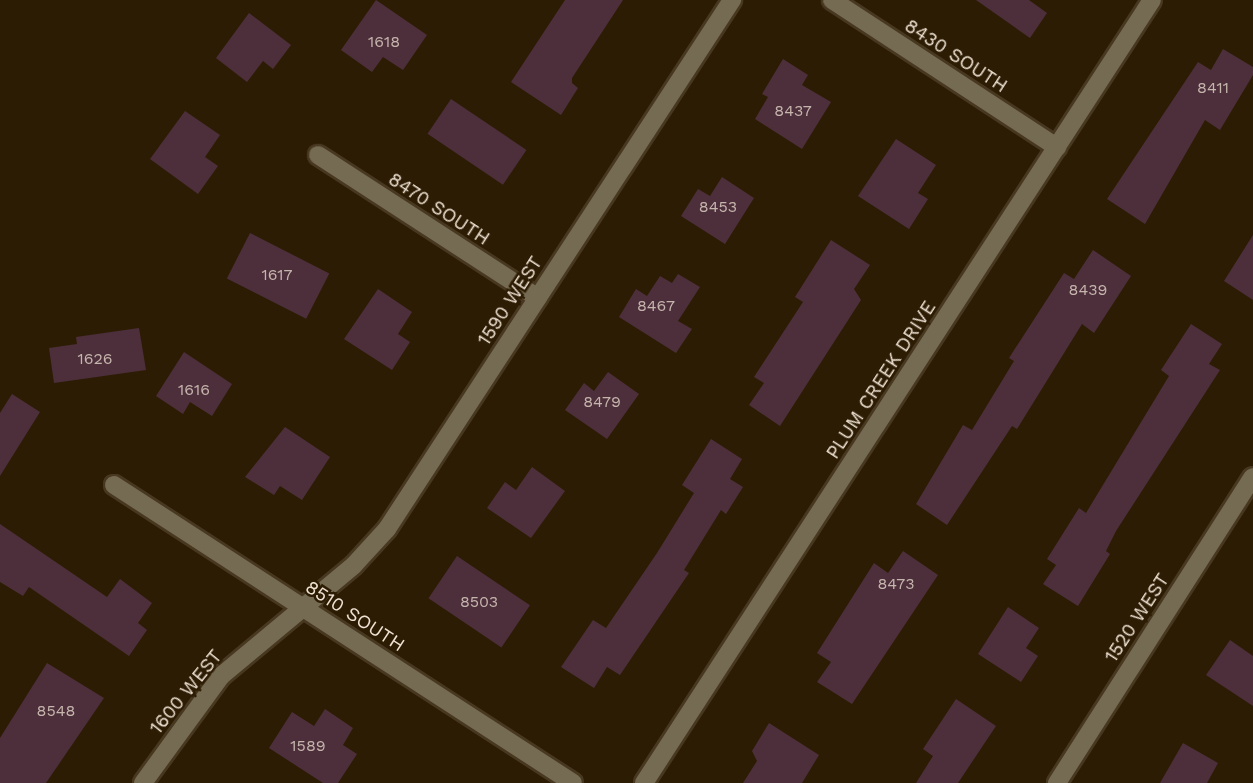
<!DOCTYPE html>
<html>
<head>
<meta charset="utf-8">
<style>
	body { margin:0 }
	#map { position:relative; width:1253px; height:783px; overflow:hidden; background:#2d1c04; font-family:"Work Sans",sans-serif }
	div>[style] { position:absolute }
	.building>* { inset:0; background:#4c2f3b; transform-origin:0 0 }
	.roads { filter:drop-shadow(2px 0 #483821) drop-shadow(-2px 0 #483821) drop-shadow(0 2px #483821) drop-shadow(0 -2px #483821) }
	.minor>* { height:18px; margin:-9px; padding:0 9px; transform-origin:9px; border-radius:9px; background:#756b52 }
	span { translate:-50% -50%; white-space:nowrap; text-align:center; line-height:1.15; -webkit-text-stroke:5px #2d1c04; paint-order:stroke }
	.number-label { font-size:16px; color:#c6b5ad }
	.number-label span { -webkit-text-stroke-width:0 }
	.street-label { font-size:19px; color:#eee2d3 }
</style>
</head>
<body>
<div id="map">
	<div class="building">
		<i style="clip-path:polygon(376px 0,427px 35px,403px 70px,383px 57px,372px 72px,341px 50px)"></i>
		<i style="clip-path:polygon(565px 0,623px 0,572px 78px,572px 83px,578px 88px,561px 115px,511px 82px)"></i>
		<i style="clip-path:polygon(976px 0,1029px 0,1047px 13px,1030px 38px)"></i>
		<i style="clip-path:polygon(249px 13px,291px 45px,273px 69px,263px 61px,247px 82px,216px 58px)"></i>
		<i style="clip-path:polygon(1223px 49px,1253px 67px,1253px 75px,1220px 130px,1205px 120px,1145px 224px,1107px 199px,1198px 62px,1211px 70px)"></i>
		<i style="clip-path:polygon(783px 59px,808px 75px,802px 85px,831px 102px,802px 149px,755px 119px,768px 97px,762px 94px)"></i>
		<i style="left:451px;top:99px;width:91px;height:42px;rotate:34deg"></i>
		<i style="clip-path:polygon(185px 111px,220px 135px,205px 157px,218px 166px,198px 194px,150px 159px)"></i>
		<i style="clip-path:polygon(896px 139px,936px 165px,918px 193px,928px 199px,909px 229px,858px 196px)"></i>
		<i style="clip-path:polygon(722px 177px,754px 198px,725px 244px,681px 216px,698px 189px,710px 196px)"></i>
		<i style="left:250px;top:233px;width:89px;height:51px;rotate:27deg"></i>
		<i style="clip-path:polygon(1253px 235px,1253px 300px,1224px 281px)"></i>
		<i style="clip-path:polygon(831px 240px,870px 265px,854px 289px,861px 300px,780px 426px,749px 405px,764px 383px,754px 377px,803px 302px,795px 297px)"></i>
		<i style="clip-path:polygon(1093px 250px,1131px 276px,1094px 333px,1082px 324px,1017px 429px,1012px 426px,947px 525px,916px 504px,963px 425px,972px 430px,1014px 361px,1009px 358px,1064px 273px,1074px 279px)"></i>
		<i style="clip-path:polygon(678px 274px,700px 287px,678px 321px,692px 329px,676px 353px,619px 317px,636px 289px,647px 296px,660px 276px,672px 283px)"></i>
		<i style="clip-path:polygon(378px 289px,412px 312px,398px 334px,410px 342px,392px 370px,344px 339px)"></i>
		<i style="clip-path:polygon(1191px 324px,1222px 344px,1209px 364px,1220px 370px,1116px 531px,1106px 551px,1110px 554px,1078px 606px,1043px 584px,1056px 565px,1047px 559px,1079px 508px,1086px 513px,1169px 376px,1161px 370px)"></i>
		<i style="clip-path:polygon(139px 328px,146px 370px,54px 383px,49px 348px,77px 344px,76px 337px)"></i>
		<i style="clip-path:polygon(184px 352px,232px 384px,212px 416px,190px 402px,183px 414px,156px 396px)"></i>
		<i style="clip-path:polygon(608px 372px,639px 394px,607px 439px,565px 410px,584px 383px,594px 391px)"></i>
		<i style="clip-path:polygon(12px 394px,40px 412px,0 476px,0 413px)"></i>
		<i style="clip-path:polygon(285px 427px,330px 457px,302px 500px,280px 486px,274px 495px,245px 477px)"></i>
		<i style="clip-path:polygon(711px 439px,742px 459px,730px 479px,743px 487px,726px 514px,721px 510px,684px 570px,689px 573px,620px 675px,607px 667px,594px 688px,561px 667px,593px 620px,606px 628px,657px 553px,694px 493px,682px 485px)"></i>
		<i style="clip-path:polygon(532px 467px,565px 491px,531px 538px,487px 508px,505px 482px,516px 490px)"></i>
		<i style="clip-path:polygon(0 524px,107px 597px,120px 579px,152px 603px,138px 623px,147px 630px,129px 656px,29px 587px,23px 596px,0 582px)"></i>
		<i style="clip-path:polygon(903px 551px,938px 575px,852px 704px,817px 682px,831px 662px,817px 653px,874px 563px,888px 573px)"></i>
		<i style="left:457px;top:556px;width:88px;height:51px;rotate:34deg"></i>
		<i style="clip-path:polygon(1008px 607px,1039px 628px,1026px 648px,1038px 656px,1021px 682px,978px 654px)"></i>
		<i style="clip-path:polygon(1230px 640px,1253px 656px,1253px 706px,1206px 675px)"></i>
		<i style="clip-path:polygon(47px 663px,104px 698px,46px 783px,0 783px,0 738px)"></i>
		<i style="clip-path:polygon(956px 699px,996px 726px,958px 783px,916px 783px,933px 756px,923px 749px)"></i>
		<i style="clip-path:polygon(325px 709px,353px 728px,343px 745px,357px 754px,338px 783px,323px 783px,269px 748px,292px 712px,314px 726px)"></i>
		<i style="clip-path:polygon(769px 723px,819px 755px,802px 783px,743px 783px,757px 761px,752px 751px)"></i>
		<i style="clip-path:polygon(1183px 743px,1218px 763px,1207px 783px,1160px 783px)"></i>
	</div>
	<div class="roads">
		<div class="minor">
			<i style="left:832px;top:0;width:269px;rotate:33.2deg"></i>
			<i style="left:318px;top:155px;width:262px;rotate:33deg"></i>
			<i style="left:114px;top:485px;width:547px;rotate:32.99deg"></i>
			<i style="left:143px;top:783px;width:132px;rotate:-53.9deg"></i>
			<i style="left:221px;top:676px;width:173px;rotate:-39.8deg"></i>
			<i style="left:354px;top:565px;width:49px;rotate:-47.5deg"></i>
			<i style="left:387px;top:529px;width:632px;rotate:-56.89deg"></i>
			<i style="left:644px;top:783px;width:933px;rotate:-57.03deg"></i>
			<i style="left:1057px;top:783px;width:363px;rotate:-57.4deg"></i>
		</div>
	</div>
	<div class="number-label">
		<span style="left:384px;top:42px">1618</span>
		<span style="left:1213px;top:88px">8411</span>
		<span style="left:793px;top:111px">8437</span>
		<span style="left:718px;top:207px">8453</span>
		<span style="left:277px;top:275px">1617</span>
		<span style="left:1088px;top:290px">8439</span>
		<span style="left:656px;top:306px">8467</span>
		<span style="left:95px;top:359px">1626</span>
		<span style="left:194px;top:390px">1616</span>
		<span style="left:602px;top:402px">8479</span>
		<span style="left:896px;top:584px">8473</span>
		<span style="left:479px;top:602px">8503</span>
		<span style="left:56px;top:711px">8548</span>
		<span style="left:308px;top:746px">1589</span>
	</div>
	<div class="street-label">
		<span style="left:956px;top:56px;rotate:33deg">8430 SOUTH</span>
		<span style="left:439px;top:209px;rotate:33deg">8470 SOUTH</span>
		<span style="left:510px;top:301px;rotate:-57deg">1590 WEST</span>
		<span style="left:881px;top:380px;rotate:-57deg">PLUM CREEK DRIVE</span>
		<span style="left:355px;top:616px;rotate:33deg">8510 SOUTH</span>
		<span style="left:1137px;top:618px;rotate:-57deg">1520 WEST</span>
		<span style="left:186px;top:692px;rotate:-51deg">1600 WEST</span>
	</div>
</div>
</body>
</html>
